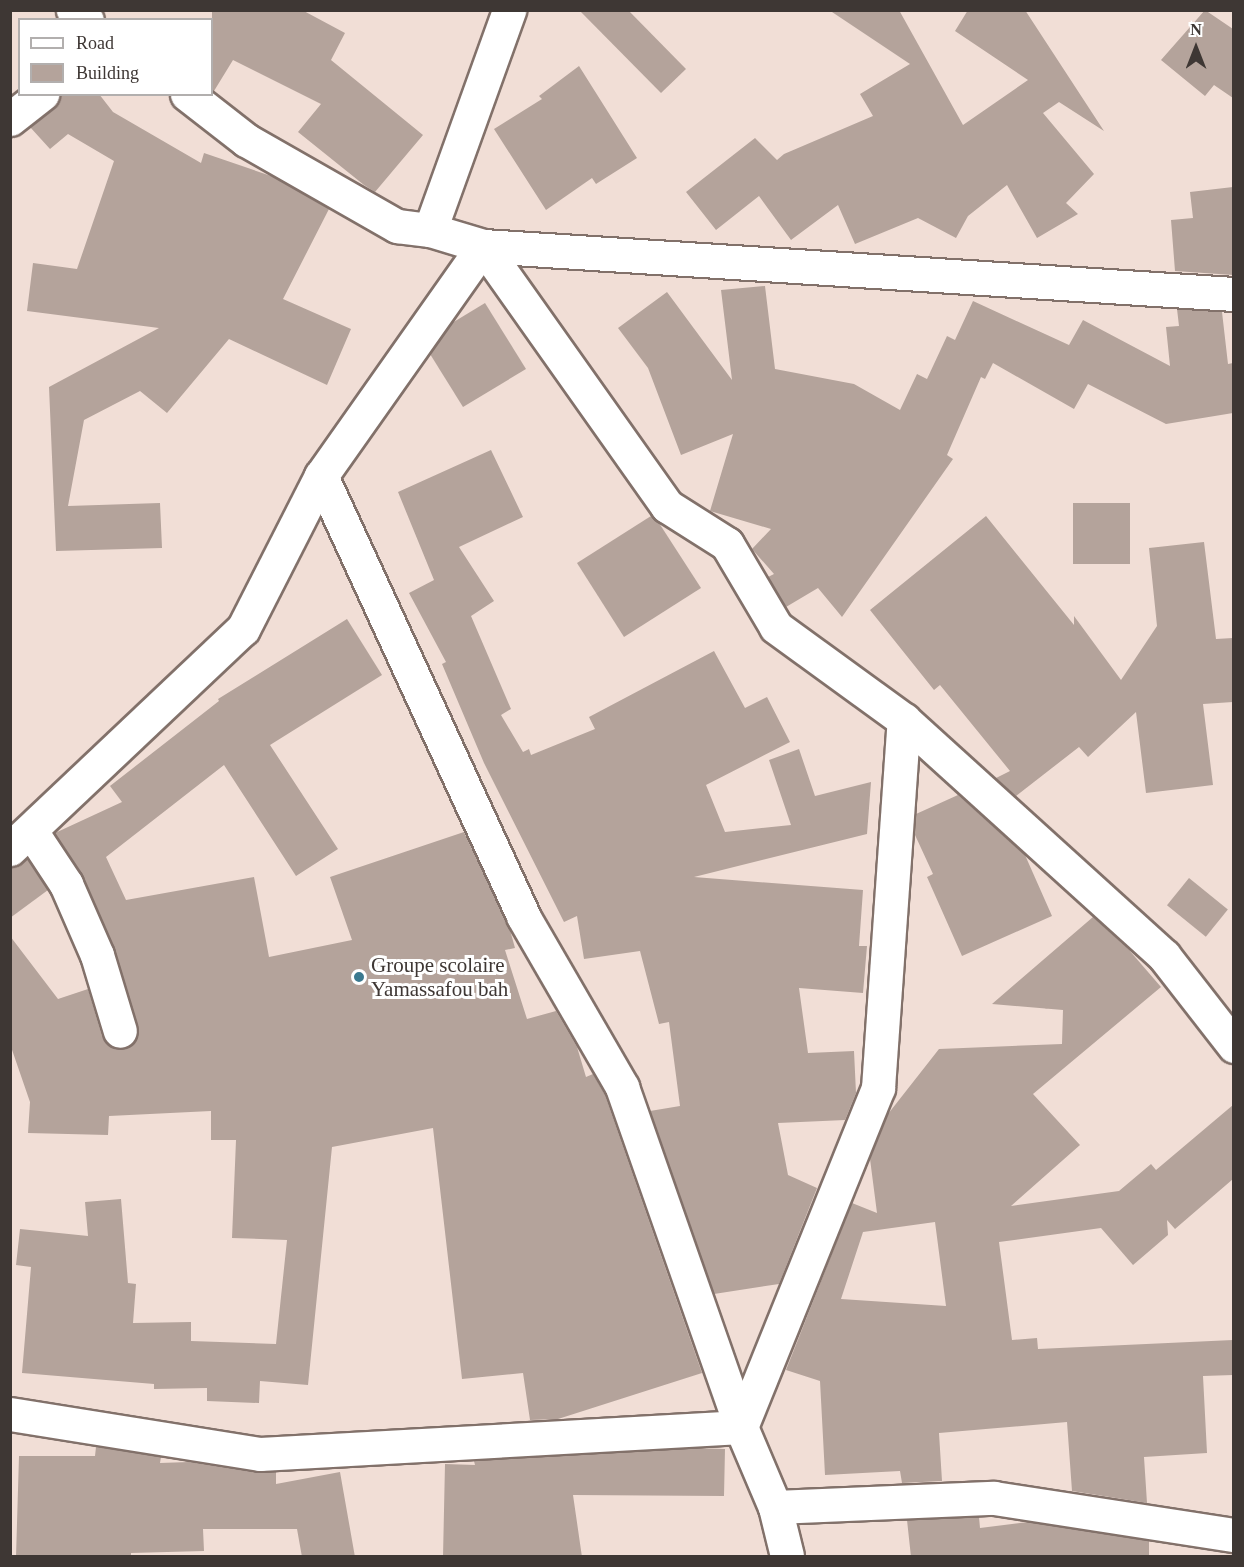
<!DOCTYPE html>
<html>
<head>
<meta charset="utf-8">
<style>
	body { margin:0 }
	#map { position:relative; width:1244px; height:1567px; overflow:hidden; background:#f1ded6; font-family:"Times New Roman",serif }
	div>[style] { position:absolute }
	.building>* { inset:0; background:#b4a39b; transform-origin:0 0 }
	.roads { filter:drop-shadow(2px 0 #82716a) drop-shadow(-2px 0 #82716a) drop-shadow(0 2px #82716a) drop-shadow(0 -2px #82716a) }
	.minor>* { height:33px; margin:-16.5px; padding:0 16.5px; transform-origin:16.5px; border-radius:16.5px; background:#fff }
	.dots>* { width:16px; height:16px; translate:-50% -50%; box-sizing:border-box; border:3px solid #fff; border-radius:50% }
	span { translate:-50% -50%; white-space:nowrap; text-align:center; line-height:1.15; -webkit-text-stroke:6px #fff; paint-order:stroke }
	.poi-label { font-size:21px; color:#3e3734 }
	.left { translate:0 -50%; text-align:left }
	.frame { position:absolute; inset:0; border:12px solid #3e3734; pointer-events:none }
	.legend { position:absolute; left:18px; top:18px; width:195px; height:78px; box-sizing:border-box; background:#fff; border:2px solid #b2afae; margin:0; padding:8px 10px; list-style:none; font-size:18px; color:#3e3734 }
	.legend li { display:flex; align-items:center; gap:12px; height:30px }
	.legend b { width:30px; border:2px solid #b2afae }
	.north { position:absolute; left:1166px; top:18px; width:60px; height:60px; -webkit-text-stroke:4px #fff; paint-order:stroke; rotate:0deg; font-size:16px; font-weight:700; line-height:24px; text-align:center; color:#3e3734 }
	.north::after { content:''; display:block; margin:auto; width:21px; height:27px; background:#3e3734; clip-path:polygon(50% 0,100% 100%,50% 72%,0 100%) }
</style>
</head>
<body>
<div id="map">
	<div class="building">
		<i style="clip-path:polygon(212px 10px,302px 10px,345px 33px,331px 60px,423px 135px,375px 192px,364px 185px,298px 132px,321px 104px,233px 60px,214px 91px,212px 89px)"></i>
		<i style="clip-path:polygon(579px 10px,628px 10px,686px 69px,661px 93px)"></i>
		<i style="clip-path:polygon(829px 10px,899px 10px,963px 125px,1028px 80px,955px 31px,968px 10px,1025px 10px,1104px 131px,1059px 102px,1043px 113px,1094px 174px,1066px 203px,1078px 214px,1037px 238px,1007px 185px,968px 216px,956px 238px,918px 218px,855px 244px,838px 205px,791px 240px,759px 196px,716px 230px,686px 192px,755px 138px,777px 160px,784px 154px,873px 116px,860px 94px,910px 64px)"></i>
		<i style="clip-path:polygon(1205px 10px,1233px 29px,1233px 98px,1214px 85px,1205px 96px,1161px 60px)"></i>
		<i style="clip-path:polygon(579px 66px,637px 158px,596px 184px,592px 178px,546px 210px,494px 129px,542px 99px,539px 96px)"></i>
		<i style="clip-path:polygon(60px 94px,99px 94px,113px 112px,201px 163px,204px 153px,274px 177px,329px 209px,283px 299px,351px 329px,327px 385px,229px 339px,167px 413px,140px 391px,84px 420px,68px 506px,160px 503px,162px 548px,56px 551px,49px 387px,159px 328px,27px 311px,33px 263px,77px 269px,114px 161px,68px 134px,50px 149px,30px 127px,54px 108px)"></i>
		<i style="clip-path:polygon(1233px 187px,1233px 275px,1175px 271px,1171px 220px,1193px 218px,1190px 192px)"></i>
		<i style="clip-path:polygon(765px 286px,775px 369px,854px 384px,900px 410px,917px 374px,927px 379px,947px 336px,955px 340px,973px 301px,1069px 345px,1083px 320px,1170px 366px,1166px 327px,1179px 326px,1177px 309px,1222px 312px,1228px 364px,1233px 363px,1233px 413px,1166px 424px,1088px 384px,1074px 409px,993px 363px,985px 379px,981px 377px,947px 455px,953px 459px,842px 617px,818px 588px,786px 607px,768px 577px,774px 574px,752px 549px,771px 529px,710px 511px,733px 434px,681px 455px,648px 368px,618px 328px,667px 292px,732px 380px,721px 290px)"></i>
		<i style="clip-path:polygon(485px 303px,526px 369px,463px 407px,430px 354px,452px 323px)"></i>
		<i style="clip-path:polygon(491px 450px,523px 517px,459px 547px,494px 601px,471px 616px,511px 709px,501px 715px,523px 752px,529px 749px,531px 755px,595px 729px,589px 717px,714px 651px,745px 708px,767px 697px,790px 742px,706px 785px,725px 832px,791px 825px,769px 760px,799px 749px,815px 796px,871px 782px,867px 834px,694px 877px,863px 890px,859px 946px,867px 946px,863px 993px,799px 988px,808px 1053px,854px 1051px,856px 1093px,845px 1120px,778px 1123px,788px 1175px,817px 1188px,779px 1284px,714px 1294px,650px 1111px,680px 1106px,669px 1022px,659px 1024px,640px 951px,584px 959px,577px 916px,564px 922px,484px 763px,442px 664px,446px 662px,409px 593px,434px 580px,398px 492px)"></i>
		<i style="left:1073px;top:503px;width:57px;height:61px"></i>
		<i style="clip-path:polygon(651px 516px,659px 523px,701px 588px,624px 637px,577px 563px)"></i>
		<i style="clip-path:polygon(986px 516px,1074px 625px,1074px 616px,1121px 680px,1157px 626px,1149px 548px,1204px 542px,1216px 639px,1233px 638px,1233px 702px,1203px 704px,1213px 785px,1146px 793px,1136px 712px,1088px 757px,1079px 747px,1016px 796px,996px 778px,1010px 771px,940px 685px,934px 690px,870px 610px)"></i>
		<i style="clip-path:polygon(347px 619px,382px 675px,270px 745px,338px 849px,296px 876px,224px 765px,106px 857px,126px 900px,254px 877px,269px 957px,352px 940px,330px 877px,464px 832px,510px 930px,515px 948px,505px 950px,527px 1019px,556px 1011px,577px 1047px,586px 1077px,593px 1074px,605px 1095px,702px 1373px,558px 1419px,530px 1420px,523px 1373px,462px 1379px,433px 1128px,332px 1147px,308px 1385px,260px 1381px,259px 1403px,207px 1401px,207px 1388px,154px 1389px,154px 1384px,22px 1373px,31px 1267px,16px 1265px,20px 1229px,88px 1236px,85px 1202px,121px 1199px,128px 1283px,136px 1284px,133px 1323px,191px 1322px,191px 1341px,276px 1344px,287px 1240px,232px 1238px,236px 1140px,211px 1140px,211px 1111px,109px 1116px,108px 1135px,28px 1133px,30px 1102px,10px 1044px,10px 936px,58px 999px,88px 989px,102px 1036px,108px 1045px,115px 1049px,125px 1049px,133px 1044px,138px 1036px,138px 1026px,114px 948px,83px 876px,55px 833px,122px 802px,110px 786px,219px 701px,218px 699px)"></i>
		<i style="clip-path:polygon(958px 795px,1025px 855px,1052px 916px,962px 956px,927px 877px,933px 874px,915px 835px,916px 814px)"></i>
		<i style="clip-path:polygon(27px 859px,48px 890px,10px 918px,10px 867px)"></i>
		<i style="left:1189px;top:878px;width:50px;height:35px;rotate:39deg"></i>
		<i style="clip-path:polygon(evenodd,1093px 917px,1129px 950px,1161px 987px,1033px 1094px,1080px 1145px,1011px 1206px,1119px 1191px,1151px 1164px,1156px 1170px,1233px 1105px,1233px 1179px,1175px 1229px,1167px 1220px,1168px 1235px,1133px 1265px,1101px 1228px,999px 1242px,1012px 1340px,1037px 1338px,1038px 1349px,1233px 1340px,1233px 1375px,1203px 1376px,1207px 1453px,1144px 1457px,1147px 1503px,1072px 1491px,1067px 1422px,939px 1433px,942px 1481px,902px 1483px,900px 1471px,825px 1475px,820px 1381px,786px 1370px,852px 1203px,877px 1213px,870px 1159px,888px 1114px,939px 1049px,1062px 1044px,1063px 1010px,992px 1004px,1093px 917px,935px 1222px,946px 1306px,841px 1299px,863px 1232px,935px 1222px)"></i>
		<i style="clip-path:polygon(96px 1447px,161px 1457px,160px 1463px,189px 1462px,257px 1473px,276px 1472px,276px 1484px,340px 1472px,355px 1557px,302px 1557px,297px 1529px,203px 1529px,204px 1551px,131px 1553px,131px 1557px,16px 1557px,19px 1456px,95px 1456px)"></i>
		<i style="clip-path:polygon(694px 1448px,725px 1449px,724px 1496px,573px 1495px,582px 1557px,443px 1557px,445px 1464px,475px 1465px,474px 1461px)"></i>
		<i style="clip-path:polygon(979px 1517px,980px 1528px,1028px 1522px,1149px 1541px,1149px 1557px,911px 1557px,907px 1520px)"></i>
	</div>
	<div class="roads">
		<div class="minor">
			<i style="left:73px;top:10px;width:17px;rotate:36deg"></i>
			<i style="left:187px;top:94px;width:75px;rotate:37.9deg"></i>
			<i style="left:246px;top:140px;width:174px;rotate:29.7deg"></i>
			<i style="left:397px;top:226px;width:33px;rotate:7deg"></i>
			<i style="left:430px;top:230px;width:55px;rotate:16.8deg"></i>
			<i style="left:483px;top:246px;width:753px;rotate:3.66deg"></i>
			<i style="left:10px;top:119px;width:41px;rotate:-38deg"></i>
			<i style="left:430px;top:230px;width:234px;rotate:-70.2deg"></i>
			<i style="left:321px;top:476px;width:484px;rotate:65.3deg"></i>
			<i style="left:523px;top:916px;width:198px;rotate:59.9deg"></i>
			<i style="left:622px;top:1087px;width:360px;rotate:70.7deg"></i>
			<i style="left:741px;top:1427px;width:87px;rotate:67deg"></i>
			<i style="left:775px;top:1507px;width:50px;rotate:76.2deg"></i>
			<i style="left:31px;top:831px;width:64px;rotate:56.6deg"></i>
			<i style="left:66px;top:884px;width:77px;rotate:66.4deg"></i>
			<i style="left:97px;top:955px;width:79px;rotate:73.2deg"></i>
			<i style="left:10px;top:849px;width:320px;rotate:-43.4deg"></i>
			<i style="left:243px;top:629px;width:172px;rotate:-63deg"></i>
			<i style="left:321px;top:476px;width:281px;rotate:-54.8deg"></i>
			<i style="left:483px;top:246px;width:319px;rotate:54.7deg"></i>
			<i style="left:667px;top:506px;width:71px;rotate:32.3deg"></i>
			<i style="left:727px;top:544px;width:96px;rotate:59.4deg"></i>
			<i style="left:776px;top:627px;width:158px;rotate:36deg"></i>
			<i style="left:904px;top:720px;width:351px;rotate:42.2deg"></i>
			<i style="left:1164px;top:956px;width:114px;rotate:52.1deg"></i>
			<i style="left:10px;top:1414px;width:253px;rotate:9.1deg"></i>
			<i style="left:260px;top:1454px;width:482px;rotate:-3.2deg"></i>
			<i style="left:741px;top:1427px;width:366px;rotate:-68deg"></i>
			<i style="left:878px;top:1088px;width:369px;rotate:-86deg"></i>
			<i style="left:775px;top:1507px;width:219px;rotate:-2.4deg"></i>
			<i style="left:994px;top:1498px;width:243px;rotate:8.8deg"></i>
		</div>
	</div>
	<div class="dots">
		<i style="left:359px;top:977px;background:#3b798f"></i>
	</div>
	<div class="poi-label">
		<span class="left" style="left:371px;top:977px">Groupe scolaire<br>Yamassafou bah</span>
	</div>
	<div class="frame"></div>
	<ul class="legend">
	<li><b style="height:8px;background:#fff"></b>Road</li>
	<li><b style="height:16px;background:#b4a39b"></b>Building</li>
	</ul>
	<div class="north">N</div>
</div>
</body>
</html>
